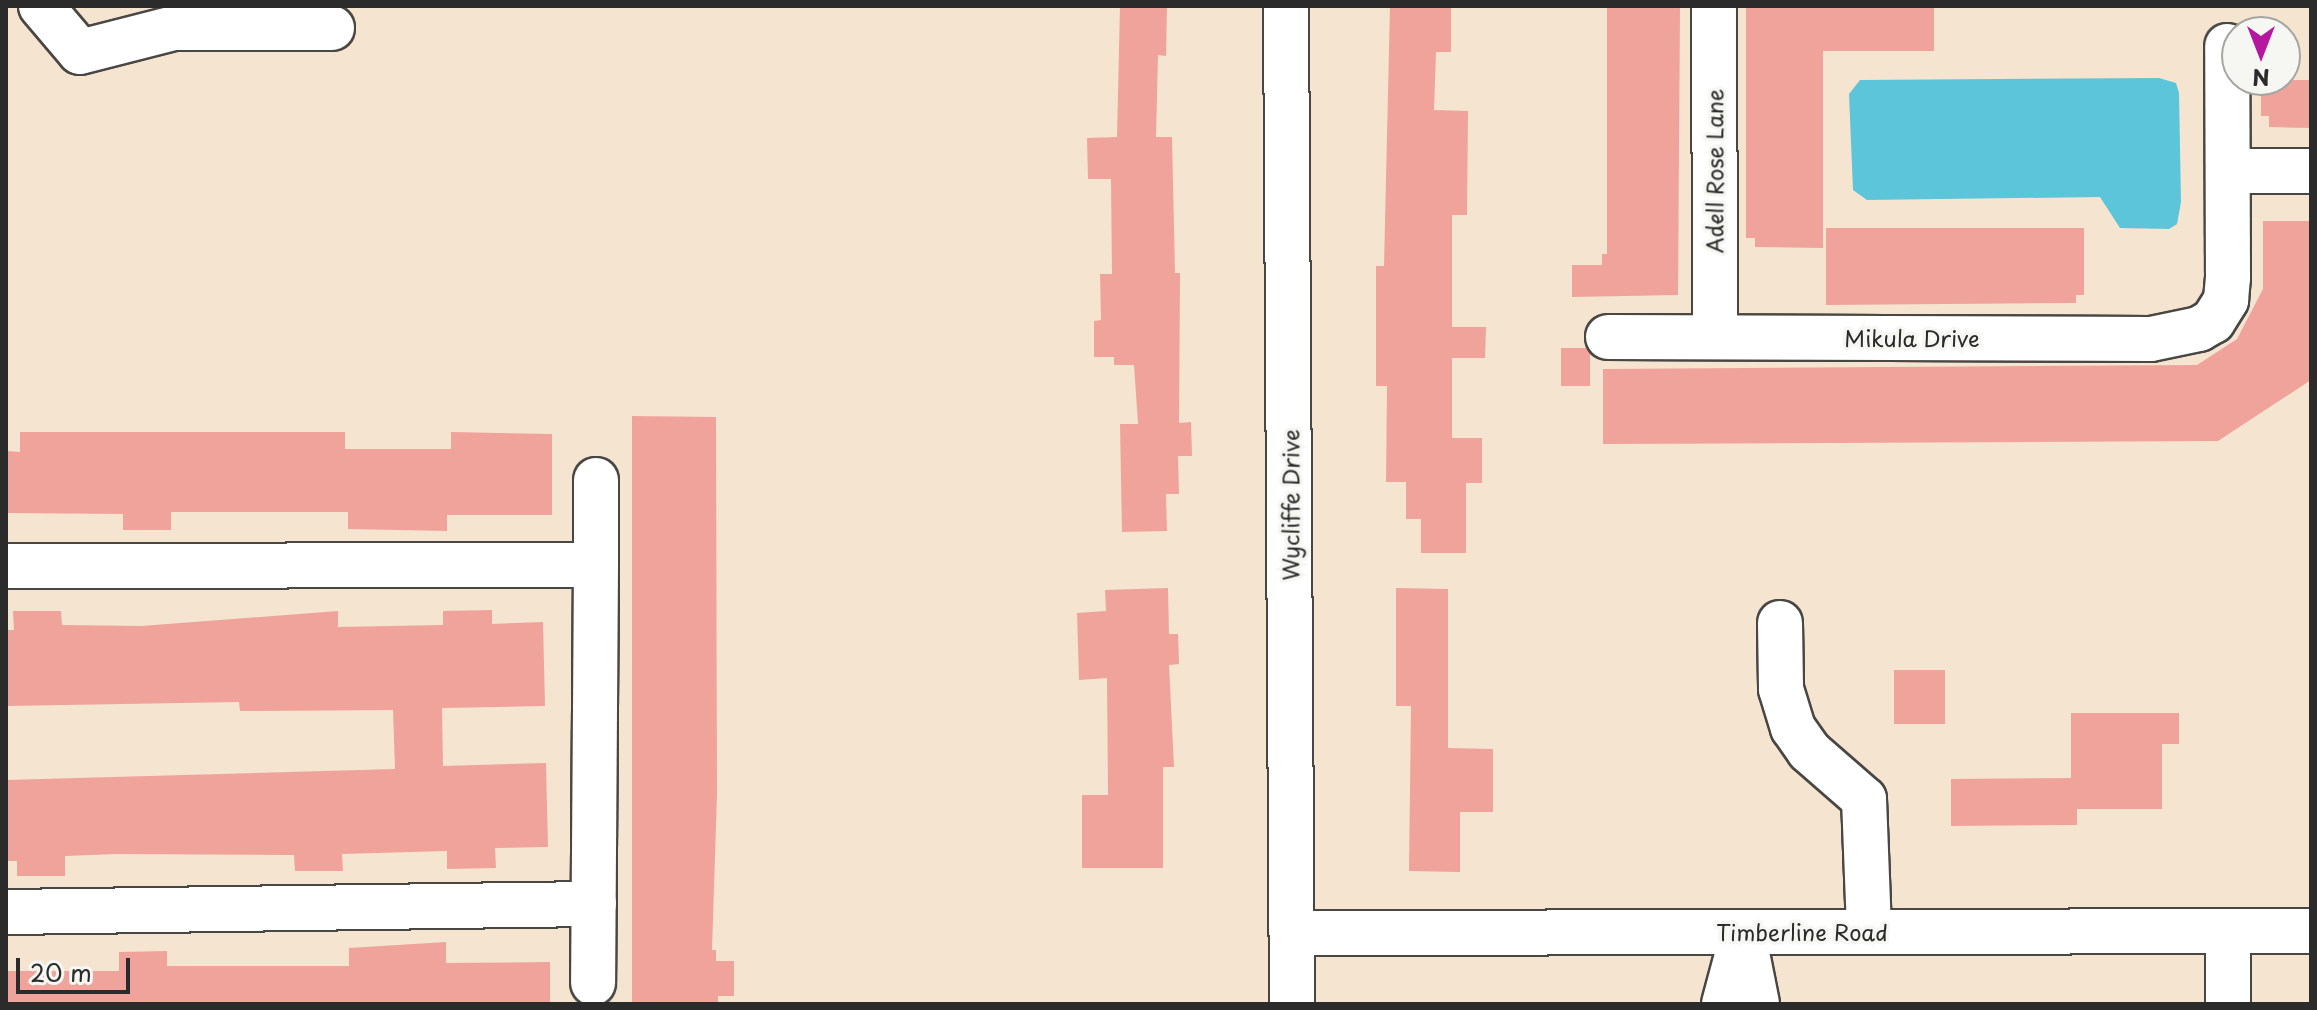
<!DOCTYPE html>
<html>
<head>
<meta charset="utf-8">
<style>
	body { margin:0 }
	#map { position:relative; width:2317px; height:1010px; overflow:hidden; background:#f5e4d0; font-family:"Playpen Sans",sans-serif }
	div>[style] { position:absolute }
	.water>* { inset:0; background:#5dc5d9 }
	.building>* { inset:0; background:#f0a39b; transform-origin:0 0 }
	.roads { filter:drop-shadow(2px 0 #494744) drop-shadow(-2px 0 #494744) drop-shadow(0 2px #494744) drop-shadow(0 -2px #494744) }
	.minor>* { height:44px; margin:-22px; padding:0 22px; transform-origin:22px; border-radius:22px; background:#fff }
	span { translate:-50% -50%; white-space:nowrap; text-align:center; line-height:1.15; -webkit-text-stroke:7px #f6f6f2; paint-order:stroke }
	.street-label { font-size:22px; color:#2b2b2b }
	.frame { position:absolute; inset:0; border:8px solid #2b2b2b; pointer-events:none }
	.north { position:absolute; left:2221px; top:16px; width:80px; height:80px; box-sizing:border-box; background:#f6f6f2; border:2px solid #a5a5a2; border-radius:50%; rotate:180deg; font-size:22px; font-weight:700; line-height:32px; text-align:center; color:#2b2b2b }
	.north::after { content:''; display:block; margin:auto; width:28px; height:36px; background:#b5179e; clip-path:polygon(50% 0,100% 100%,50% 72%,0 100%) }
	.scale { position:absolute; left:16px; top:958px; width:114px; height:36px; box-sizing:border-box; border:4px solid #2b2b2b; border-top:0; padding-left:10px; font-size:24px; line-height:28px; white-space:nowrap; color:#2b2b2b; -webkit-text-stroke:6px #f6f6f2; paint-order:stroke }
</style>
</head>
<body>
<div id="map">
	<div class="water">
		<i style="clip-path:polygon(2159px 78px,2176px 83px,2179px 93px,2181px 202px,2177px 224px,2169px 229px,2120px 228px,2100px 197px,1867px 200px,1853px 190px,1849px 94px,1860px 80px)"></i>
	</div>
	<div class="building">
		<i style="clip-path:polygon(1120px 6px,1167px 6px,1166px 56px,1158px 55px,1156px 137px,1172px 137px,1175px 273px,1180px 273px,1179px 423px,1191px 422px,1192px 456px,1178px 456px,1179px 494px,1166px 494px,1167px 531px,1122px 532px,1120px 424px,1138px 424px,1134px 365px,1114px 365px,1114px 357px,1094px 357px,1094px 321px,1101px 320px,1100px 274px,1112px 274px,1111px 179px,1088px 179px,1087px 138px,1117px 137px)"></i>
		<i style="clip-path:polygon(1390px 6px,1451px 6px,1451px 52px,1436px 52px,1434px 110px,1468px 111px,1467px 215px,1452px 215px,1452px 327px,1486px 327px,1485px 358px,1452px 358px,1452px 438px,1482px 438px,1482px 483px,1466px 483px,1466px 553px,1421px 553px,1421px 519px,1406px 519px,1406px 482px,1386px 482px,1387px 386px,1376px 386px,1376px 266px,1384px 266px)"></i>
		<i style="clip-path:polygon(1607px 6px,1680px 6px,1678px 295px,1572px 297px,1572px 265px,1602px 265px,1602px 254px,1607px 254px)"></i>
		<i style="clip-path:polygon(1746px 6px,1934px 6px,1934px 51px,1823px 51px,1823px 248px,1755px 247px,1755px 238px,1746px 238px)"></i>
		<i style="clip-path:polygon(2261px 80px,2311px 80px,2311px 128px,2269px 127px,2269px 116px,2261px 116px)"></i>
		<i style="clip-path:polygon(2263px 221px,2311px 221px,2311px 380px,2218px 441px,1603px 444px,1603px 369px,2197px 365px,2237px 339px,2263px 289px)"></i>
		<i style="clip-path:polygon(1826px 228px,2084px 228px,2084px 295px,2076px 295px,2076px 303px,1826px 305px)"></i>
		<i style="clip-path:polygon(1561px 348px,1586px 348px,1590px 353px,1590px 386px,1561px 386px)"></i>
		<i style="clip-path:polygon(632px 416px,716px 417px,717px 794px,712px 950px,716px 950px,716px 961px,734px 961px,734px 996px,718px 996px,718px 1004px,632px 1004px)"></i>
		<i style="clip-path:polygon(20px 432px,345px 432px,345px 449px,451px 449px,451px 432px,552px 434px,552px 515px,447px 515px,447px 531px,348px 529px,348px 512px,171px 512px,171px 530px,123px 530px,123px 514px,6px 513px,6px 451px,20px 452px)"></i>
		<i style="clip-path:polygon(1168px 588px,1169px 634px,1178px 634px,1179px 664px,1169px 665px,1174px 767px,1163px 767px,1163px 868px,1082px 868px,1082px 795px,1108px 795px,1107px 678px,1079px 680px,1077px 613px,1106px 611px,1105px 590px)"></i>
		<i style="clip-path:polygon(1396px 588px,1448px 589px,1448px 748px,1493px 749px,1493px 812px,1460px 812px,1460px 872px,1409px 871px,1411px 706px,1396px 706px)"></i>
		<i style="clip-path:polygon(492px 610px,492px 624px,543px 622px,545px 706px,442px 708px,443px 766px,546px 763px,548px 847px,495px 848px,496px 868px,447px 869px,447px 851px,342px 854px,343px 871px,295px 871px,294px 855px,116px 854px,65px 856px,65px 876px,17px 876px,17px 861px,6px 861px,6px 780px,395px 769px,393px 710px,240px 711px,239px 702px,6px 706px,6px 630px,14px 630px,13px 611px,61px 611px,62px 625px,141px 626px,338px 611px,338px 627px,443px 625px,443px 611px)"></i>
		<i style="left:1894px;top:670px;width:51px;height:54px"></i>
		<i style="clip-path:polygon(2071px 713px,2179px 713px,2179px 744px,2162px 744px,2162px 809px,2077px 809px,2077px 825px,1951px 826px,1951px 779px,2071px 778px)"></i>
		<i style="clip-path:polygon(446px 942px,446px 963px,550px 962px,550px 1004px,6px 1004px,6px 971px,119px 971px,119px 952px,167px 951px,167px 966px,349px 966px,349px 948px)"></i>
	</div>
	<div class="roads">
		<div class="minor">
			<i style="left:41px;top:6px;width:60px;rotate:49.7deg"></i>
			<i style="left:80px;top:52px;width:97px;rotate:-14.3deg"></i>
			<i style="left:174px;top:28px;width:158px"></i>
			<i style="left:1286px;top:6px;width:998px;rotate:89.66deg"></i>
			<i style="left:1714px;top:6px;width:330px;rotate:89.8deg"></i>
			<i style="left:2228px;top:171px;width:83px"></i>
			<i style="left:1608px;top:337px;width:543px;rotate:0.21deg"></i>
			<i style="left:2151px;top:339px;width:49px;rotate:-11.8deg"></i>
			<i style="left:2199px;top:329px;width:16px;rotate:-30deg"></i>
			<i style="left:2213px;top:321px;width:25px;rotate:-58deg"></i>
			<i style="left:2226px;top:300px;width:22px;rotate:-85deg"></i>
			<i style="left:2228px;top:278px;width:232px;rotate:-90.2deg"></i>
			<i style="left:596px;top:565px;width:85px;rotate:-90deg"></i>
			<i style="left:6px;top:566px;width:590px;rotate:-0.1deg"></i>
			<i style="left:596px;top:565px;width:418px;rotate:90.4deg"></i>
			<i style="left:1780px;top:623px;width:66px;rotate:89.1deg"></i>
			<i style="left:1781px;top:689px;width:41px;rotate:72.9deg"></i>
			<i style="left:1793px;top:728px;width:28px;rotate:55deg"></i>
			<i style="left:1809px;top:751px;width:73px;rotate:41.1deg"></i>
			<i style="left:1864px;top:799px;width:133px;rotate:87.8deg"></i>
			<i style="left:6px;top:912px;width:588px;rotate:-0.78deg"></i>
			<i style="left:2228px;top:931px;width:73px;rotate:90deg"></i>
			<i style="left:1293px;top:933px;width:1018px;rotate:-0.11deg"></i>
			<i style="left:1743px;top:933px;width:72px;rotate:78.8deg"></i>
			<i style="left:1724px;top:1004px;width:73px;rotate:-75deg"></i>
		</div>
	</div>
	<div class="street-label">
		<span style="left:1714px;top:171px;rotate:-90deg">Adell Rose Lane</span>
		<span style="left:1912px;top:338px">Mikula Drive</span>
		<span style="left:1290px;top:505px;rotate:-90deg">Wycliffe Drive</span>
		<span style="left:1802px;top:932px">Timberline Road</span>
	</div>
	<div class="frame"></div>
	<div class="north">N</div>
	<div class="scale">20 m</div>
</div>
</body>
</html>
